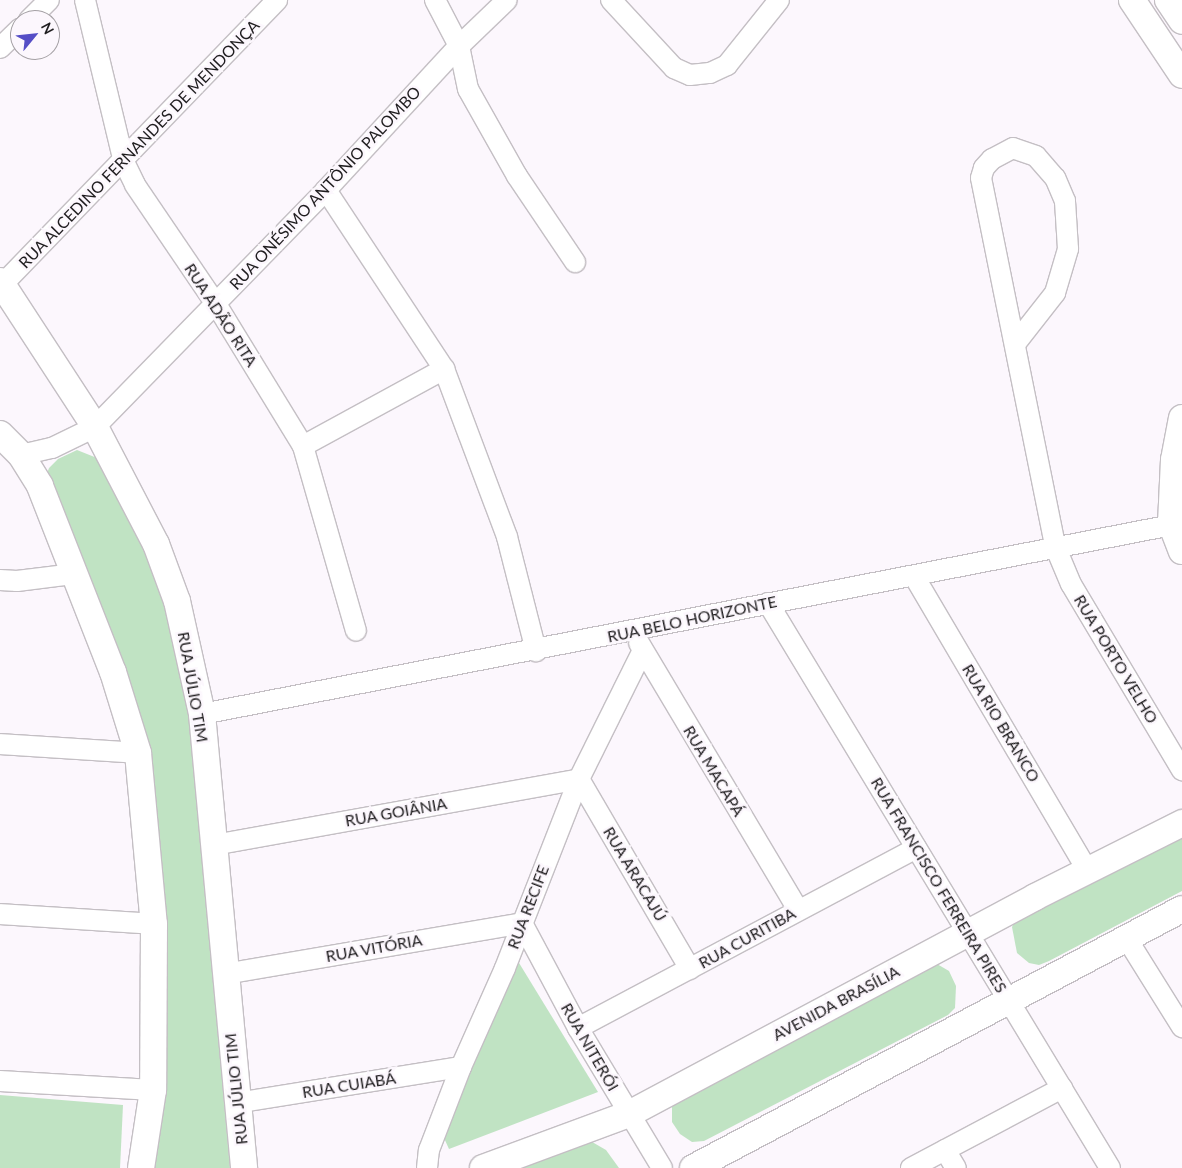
<!DOCTYPE html>
<html>
<head>
<meta charset="utf-8">
<style>
	body { margin:0 }
	#map { position:relative; width:1182px; height:1168px; overflow:hidden; background:#fcf7fd; font-family:Lato,sans-serif }
	div>[style] { position:absolute }
	.green>* { inset:0; background:#c0e3c3 }
	.roads { filter:drop-shadow(1px 0 #c4bfc4) drop-shadow(-1px 0 #c4bfc4) drop-shadow(0 1px #c4bfc4) drop-shadow(0 -1px #c4bfc4) }
	.minor>* { height:20px; margin:-10px; padding:0 10px; transform-origin:10px; border-radius:10px; background:#fff }
	.major>* { height:26px; margin:-13px; padding:0 13px; transform-origin:13px; border-radius:13px; background:#fff }
	span { translate:-50% -50%; white-space:nowrap; text-align:center; line-height:1.15; -webkit-text-stroke:5px #fcf7fd; paint-order:stroke }
	.street-label { font-size:16px; color:#1f1d1f }
	.north { position:absolute; left:10px; top:10px; width:50px; height:50px; box-sizing:border-box; background:#fcf7fd; border:1px solid #a4a0a4; border-radius:50%; rotate:62deg; font-size:14px; font-weight:700; line-height:20px; text-align:center; color:#1f1d1f }
	.north::after { content:''; display:block; margin:auto; width:18px; height:22px; background:#554ec6; clip-path:polygon(50% 0,100% 100%,50% 72%,0 100%) }
</style>
</head>
<body>
<div id="map">
	<div class="green">
		<i style="clip-path:polygon(77px 450px,97px 458px,147px 544px,165px 602px,187px 696px,230px 1168px,145px 1168px,154px 815px,45px 479px,49px 468px,58px 459px)"></i>
		<i style="clip-path:polygon(1182px 827px,1182px 891px,1049px 961px,1039px 965px,1029px 963px,1017px 953px,1012px 927px,1017px 917px)"></i>
		<i style="clip-path:polygon(516px 958px,598px 1092px,449px 1149px,439px 1127px)"></i>
		<i style="clip-path:polygon(937px 964px,949px 971px,956px 986px,955px 1008px,948px 1015px,704px 1141px,692px 1142px,680px 1134px,672px 1122px,672px 1097px)"></i>
		<i style="clip-path:polygon(0 1095px,123px 1105px,120px 1168px,0 1168px)"></i>
		<i style="clip-path:polygon(587px 1139px,606px 1150px,619px 1168px,493px 1168px)"></i>
	</div>
	<div class="roads">
		<div class="minor">
			<i style="left:85px;top:0;width:167px;rotate:76.5deg"></i>
			<i style="left:124px;top:162px;width:25px;rotate:64deg"></i>
			<i style="left:135px;top:185px;width:144px;rotate:55.8deg"></i>
			<i style="left:216px;top:304px;width:167px;rotate:58.5deg"></i>
			<i style="left:303px;top:446px;width:192px;rotate:74deg"></i>
			<i style="left:435px;top:0;width:52px;rotate:62.4deg"></i>
			<i style="left:459px;top:46px;width:44px;rotate:78.2deg"></i>
			<i style="left:468px;top:89px;width:100px;rotate:60.6deg"></i>
			<i style="left:517px;top:176px;width:104px;rotate:56deg"></i>
			<i style="left:611px;top:0;width:93px;rotate:47.2deg"></i>
			<i style="left:674px;top:68px;width:17px;rotate:24deg"></i>
			<i style="left:690px;top:75px;width:20px;rotate:-6deg"></i>
			<i style="left:710px;top:73px;width:19px;rotate:-25deg"></i>
			<i style="left:727px;top:65px;width:83px;rotate:-51.3deg"></i>
			<i style="left:29px;top:20px;width:28px;rotate:-45deg"></i>
			<i style="left:0;top:48px;width:28px;rotate:-44deg"></i>
			<i style="left:326px;top:190px;width:214px;rotate:56.6deg"></i>
			<i style="left:444px;top:369px;width:179px;rotate:69.4deg"></i>
			<i style="left:507px;top:537px;width:118px;rotate:75.7deg"></i>
			<i style="left:0;top:287px;width:399px;rotate:-46deg"></i>
			<i style="left:1015px;top:344px;width:65px;rotate:-51.9deg"></i>
			<i style="left:1055px;top:293px;width:46px;rotate:-73.5deg"></i>
			<i style="left:1068px;top:249px;width:48px;rotate:-93.6deg"></i>
			<i style="left:1065px;top:201px;width:25px;rotate:-113deg"></i>
			<i style="left:1055px;top:178px;width:29px;rotate:-131deg"></i>
			<i style="left:1036px;top:156px;width:24px;rotate:-161deg"></i>
			<i style="left:1013px;top:148px;width:24px;rotate:152deg"></i>
			<i style="left:992px;top:159px;width:12px;rotate:132deg"></i>
			<i style="left:984px;top:168px;width:10px;rotate:107deg"></i>
			<i style="left:981px;top:178px;width:375px;rotate:78.6deg"></i>
			<i style="left:1055px;top:546px;width:41px;rotate:67.2deg"></i>
			<i style="left:1071px;top:584px;width:217px;rotate:59.2deg"></i>
			<i style="left:303px;top:446px;width:161px;rotate:-28.6deg"></i>
			<i style="left:21px;top:455px;width:32px;rotate:-13deg"></i>
			<i style="left:52px;top:448px;width:48px;rotate:-26deg"></i>
			<i style="left:95px;top:427px;width:331px;rotate:-45.7deg"></i>
			<i style="left:326px;top:190px;width:196px;rotate:-47.3deg"></i>
			<i style="left:459px;top:46px;width:66px;rotate:-43.8deg"></i>
			<i style="left:914px;top:576px;width:342px;rotate:59.5deg"></i>
			<i style="left:0;top:580px;width:17px;rotate:3deg"></i>
			<i style="left:17px;top:581px;width:56px;rotate:-7.1deg"></i>
			<i style="left:768px;top:603px;width:660px;rotate:58.81deg"></i>
			<i style="left:639px;top:643px;width:311px;rotate:59.2deg"></i>
			<i style="left:202px;top:714px;width:998px;rotate:-11.03deg"></i>
			<i style="left:0;top:744px;width:138px;rotate:3.7deg"></i>
			<i style="left:214px;top:845px;width:371px;rotate:-10.2deg"></i>
			<i style="left:579px;top:779px;width:220px;rotate:59.7deg"></i>
			<i style="left:0;top:914px;width:154px;rotate:3.7deg"></i>
			<i style="left:1127px;top:939px;width:104px;rotate:58deg"></i>
			<i style="left:225px;top:974px;width:301px;rotate:-9.7deg"></i>
			<i style="left:522px;top:923px;width:119px;rotate:61.9deg"></i>
			<i style="left:578px;top:1028px;width:163px;rotate:59deg"></i>
			<i style="left:578px;top:1028px;width:383px;rotate:-28deg"></i>
			<i style="left:0;top:1081px;width:153px;rotate:3.4deg"></i>
			<i style="left:236px;top:1103px;width:228px;rotate:-9.1deg"></i>
			<i style="left:945px;top:1150px;width:21px;rotate:59deg"></i>
			<i style="left:427px;top:1168px;width:18px;rotate:-84deg"></i>
			<i style="left:429px;top:1150px;width:89px;rotate:-68.9deg"></i>
			<i style="left:461px;top:1067px;width:108px;rotate:-66deg"></i>
			<i style="left:505px;top:968px;width:203px;rotate:-68.6deg"></i>
			<i style="left:579px;top:779px;width:142px;rotate:-63.6deg"></i>
			<i style="left:911px;top:1168px;width:171px;rotate:-27.9deg"></i>
		</div>
		<div class="major">
			<i style="left:1132px;top:0;width:90px;rotate:56.3deg"></i>
			<i style="left:1168px;top:0;width:25px;rotate:56deg"></i>
			<i style="left:0;top:281px;width:174px;rotate:56.9deg"></i>
			<i style="left:95px;top:427px;width:132px;rotate:62.5deg"></i>
			<i style="left:156px;top:544px;width:61px;rotate:69.8deg"></i>
			<i style="left:177px;top:601px;width:116px;rotate:77.5deg"></i>
			<i style="left:202px;top:714px;width:456px;rotate:84.7deg"></i>
			<i style="left:1182px;top:418px;width:43px;rotate:100.8deg"></i>
			<i style="left:1174px;top:460px;width:63px;rotate:92.7deg"></i>
			<i style="left:1171px;top:523px;width:30px;rotate:69deg"></i>
			<i style="left:0;top:434px;width:30px;rotate:45deg"></i>
			<i style="left:21px;top:455px;width:36px;rotate:58deg"></i>
			<i style="left:40px;top:486px;width:200px;rotate:68.6deg"></i>
			<i style="left:113px;top:672px;width:85px;rotate:72.8deg"></i>
			<i style="left:138px;top:753px;width:172px;rotate:84.7deg"></i>
			<i style="left:154px;top:924px;width:166px;rotate:90.3deg"></i>
			<i style="left:153px;top:1090px;width:79px;rotate:98.7deg"></i>
			<i style="left:483px;top:1168px;width:156px;rotate:-20.3deg"></i>
			<i style="left:629px;top:1114px;width:460px;rotate:-28.1deg"></i>
			<i style="left:1035px;top:897px;width:165px;rotate:-26.7deg"></i>
			<i style="left:693px;top:1168px;width:553px;rotate:-27.91deg"></i>
		</div>
	</div>
	<div class="street-label">
		<span style="left:139px;top:144px;rotate:-46deg">RUA ALCEDINO FERNANDES DE MENDONÇA</span>
		<span style="left:325px;top:188px;rotate:-47deg">RUA ONÉSIMO ANTÔNIO PALOMBO</span>
		<span style="left:221px;top:315px;rotate:57deg">RUA ADÃO RITA</span>
		<span style="left:692px;top:619px;rotate:-12deg">RUA BELO HORIZONTE</span>
		<span style="left:1116px;top:659px;rotate:59deg">RUA PORTO VELHO</span>
		<span style="left:193px;top:687px;rotate:80deg">RUA JÚLIO TIM</span>
		<span style="left:1001px;top:723px;rotate:59deg">RUA RIO BRANCO</span>
		<span style="left:714px;top:771px;rotate:59deg">RUA MACAPÁ</span>
		<span style="left:396px;top:812px;rotate:-10deg">RUA GOIÂNIA</span>
		<span style="left:635px;top:874px;rotate:59deg">RUA ARACAJÚ</span>
		<span style="left:939px;top:885px;rotate:59deg">RUA FRANCISCO FERREIRA PIRES</span>
		<span style="left:528px;top:907px;rotate:-69deg">RUA RECIFE</span>
		<span style="left:747px;top:938px;rotate:-29deg">RUA CURITIBA</span>
		<span style="left:374px;top:948px;rotate:-10deg">RUA VITÓRIA</span>
		<span style="left:836px;top:1003px;rotate:-28deg">AVENIDA BRASÍLIA</span>
		<span style="left:590px;top:1047px;rotate:60deg">RUA NITERÓI</span>
		<span style="left:349px;top:1085px;rotate:-9deg">RUA CUIABÁ</span>
		<span style="left:236px;top:1089px;rotate:-96deg">RUA JÚLIO TIM</span>
	</div>
	<div class="north">N</div>
</div>
</body>
</html>
